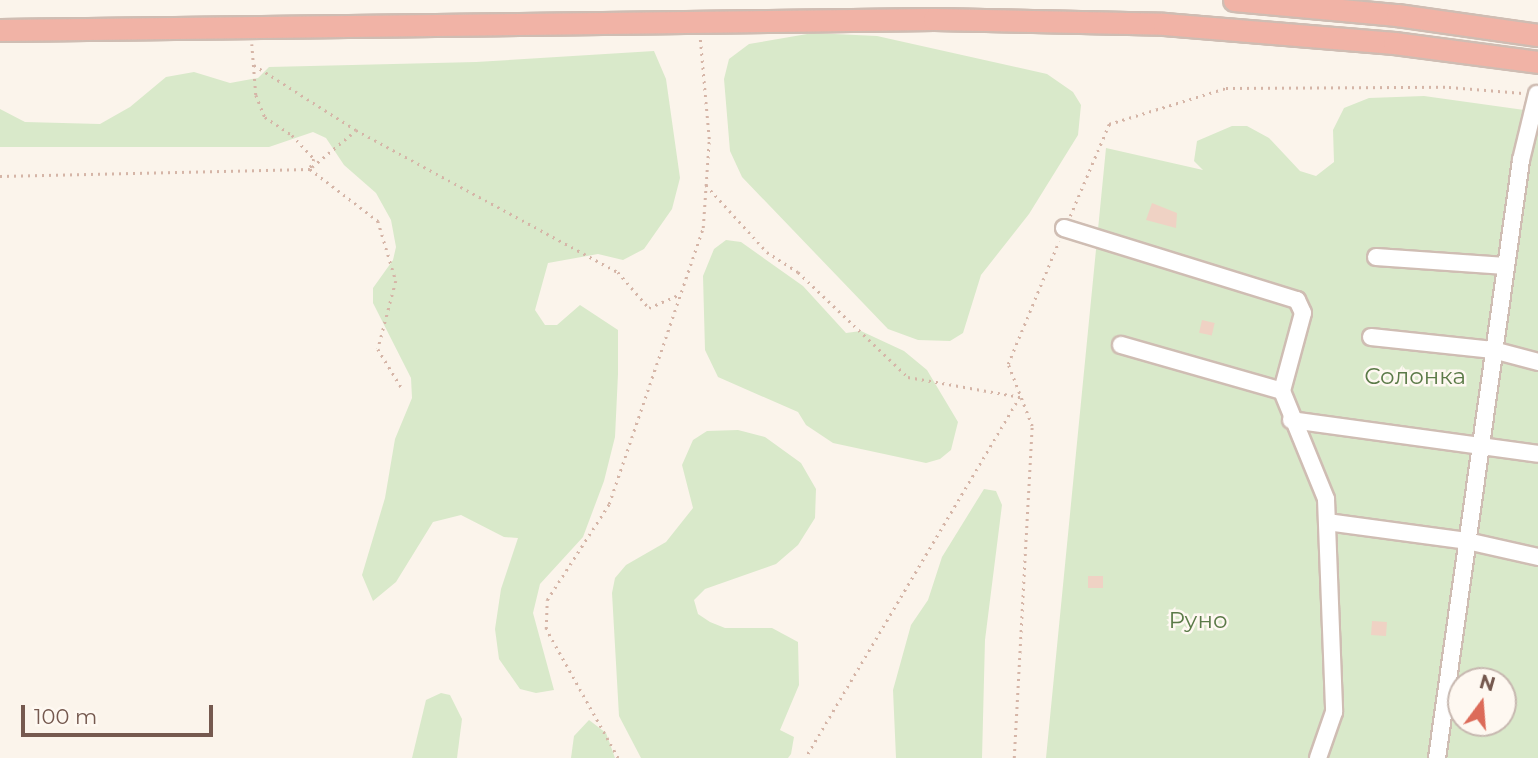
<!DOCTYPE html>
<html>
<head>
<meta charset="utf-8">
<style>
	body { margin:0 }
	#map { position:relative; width:1538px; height:758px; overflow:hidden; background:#fbf4eb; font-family:Montserrat,sans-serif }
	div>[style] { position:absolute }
	.green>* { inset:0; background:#d9e9ca }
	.building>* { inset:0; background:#efd2c4; transform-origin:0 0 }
	.path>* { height:2.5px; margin-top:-1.25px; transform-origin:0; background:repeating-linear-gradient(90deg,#d5b5a7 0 2px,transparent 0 7px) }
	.roads { filter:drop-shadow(2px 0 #cfbdb3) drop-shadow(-2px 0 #cfbdb3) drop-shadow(0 2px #cfbdb3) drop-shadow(0 -2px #cfbdb3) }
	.minor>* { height:16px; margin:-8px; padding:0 8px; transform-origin:8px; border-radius:8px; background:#fff }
	.highway>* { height:21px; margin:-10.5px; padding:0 10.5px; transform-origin:10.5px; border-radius:10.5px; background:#f1b3a6 }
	span { translate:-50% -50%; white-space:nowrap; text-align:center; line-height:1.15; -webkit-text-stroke:5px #fef8f1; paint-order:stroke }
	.park-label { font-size:23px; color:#5b7a48 }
	.north { position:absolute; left:1447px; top:667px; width:70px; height:70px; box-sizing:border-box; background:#fef8f1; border:2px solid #c7b8b0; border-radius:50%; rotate:16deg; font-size:19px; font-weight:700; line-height:28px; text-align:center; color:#75594f }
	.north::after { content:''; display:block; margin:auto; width:24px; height:32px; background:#dc6b59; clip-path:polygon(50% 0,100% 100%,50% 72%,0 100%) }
	.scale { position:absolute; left:21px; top:705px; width:192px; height:32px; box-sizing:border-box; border:4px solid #75594f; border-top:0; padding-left:9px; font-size:21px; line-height:24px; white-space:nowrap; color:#75594f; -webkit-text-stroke:5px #fef8f1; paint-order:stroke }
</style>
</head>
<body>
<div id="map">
	<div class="green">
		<i style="clip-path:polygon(813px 33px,877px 36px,1047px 74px,1073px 92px,1081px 105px,1078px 135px,1029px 214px,981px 275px,963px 333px,950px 341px,918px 340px,888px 329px,742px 177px,730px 151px,724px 79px,729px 59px,749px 44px)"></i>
		<i style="clip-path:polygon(654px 51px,666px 79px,680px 178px,672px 209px,644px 249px,623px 260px,598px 254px,548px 263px,535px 310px,545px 325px,557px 325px,580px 305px,618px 330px,618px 374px,615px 437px,604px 481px,583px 537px,540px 584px,533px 613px,554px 690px,536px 693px,520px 689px,499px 659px,495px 629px,501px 589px,518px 538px,504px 537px,461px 515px,433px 522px,396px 582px,373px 601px,362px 575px,385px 498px,395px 439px,412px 398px,411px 378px,373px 303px,373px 288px,393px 260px,396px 247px,391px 220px,376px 193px,344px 165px,326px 138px,313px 132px,269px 147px,0 147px,0 109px,25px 122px,100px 124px,130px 107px,166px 77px,194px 72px,230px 83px,258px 78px,269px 67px,476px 62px)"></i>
		<i style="clip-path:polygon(evenodd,1424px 96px,1538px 112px,1538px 758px,1046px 758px,1106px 148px,1203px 170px,1194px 161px,1197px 141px,1232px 126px,1247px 126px,1269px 138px,1300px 171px,1316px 176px,1334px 162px,1333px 130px,1344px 108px,1369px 98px,1424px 96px,1461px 681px,1503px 681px,1503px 723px,1461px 723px,1461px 681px)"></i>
		<i style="clip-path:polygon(726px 240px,741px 242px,803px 286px,846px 333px,861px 331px,904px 351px,927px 370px,958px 422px,951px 450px,940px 459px,926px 463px,833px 443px,806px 425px,798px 412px,718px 377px,705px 350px,703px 276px,714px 249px)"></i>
		<i style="clip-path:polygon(738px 430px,765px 437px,801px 463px,816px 489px,815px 518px,798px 545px,776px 564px,705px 589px,694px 600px,698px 614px,710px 622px,725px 628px,772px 628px,798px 642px,799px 685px,780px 730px,794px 737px,791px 754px,788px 758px,641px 758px,619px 716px,612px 593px,615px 578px,626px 565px,666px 542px,693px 508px,682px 465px,693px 440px,707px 431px)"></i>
		<i style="clip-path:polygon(984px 489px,996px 491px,1002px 505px,985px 640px,982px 758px,896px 758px,893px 690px,911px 625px,928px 600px,942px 557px)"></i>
		<i style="clip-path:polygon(441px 693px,450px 695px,462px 719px,457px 758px,412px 758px,426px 700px)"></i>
		<i style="clip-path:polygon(589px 720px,606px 733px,615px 758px,571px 758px,574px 736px)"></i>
	</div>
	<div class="building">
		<i style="clip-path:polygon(1152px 203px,1177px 213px,1176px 228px,1146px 220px)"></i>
		<i style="left:1202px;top:320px;width:13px;height:13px;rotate:13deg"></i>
		<i style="left:1088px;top:576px;width:15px;height:12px"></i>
		<i style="left:1372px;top:621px;width:15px;height:14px;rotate:4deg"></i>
	</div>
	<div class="path">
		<i style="left:252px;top:44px;width:51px;rotate:85.5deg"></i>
		<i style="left:256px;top:95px;width:24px;rotate:68deg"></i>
		<i style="left:265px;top:117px;width:32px;rotate:34deg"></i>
		<i style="left:292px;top:135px;width:33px;rotate:47deg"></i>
		<i style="left:314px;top:159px;width:11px;rotate:112deg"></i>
		<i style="left:254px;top:65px;width:121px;rotate:32.5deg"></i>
		<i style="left:356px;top:130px;width:298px;rotate:28.5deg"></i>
		<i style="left:618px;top:272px;width:48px;rotate:49.3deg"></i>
		<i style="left:649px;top:308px;width:34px;rotate:-24deg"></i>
		<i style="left:312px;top:167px;width:56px;rotate:-39.9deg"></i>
		<i style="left:0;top:176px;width:310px;rotate:-1.3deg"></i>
		<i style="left:310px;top:169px;width:86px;rotate:37.4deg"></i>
		<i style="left:378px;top:221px;width:63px;rotate:73.3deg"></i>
		<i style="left:396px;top:281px;width:70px;rotate:104.8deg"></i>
		<i style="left:378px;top:349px;width:48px;rotate:58.6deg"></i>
		<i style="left:706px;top:185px;width:91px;rotate:47.7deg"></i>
		<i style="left:767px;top:252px;width:37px;rotate:33deg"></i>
		<i style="left:798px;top:272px;width:152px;rotate:43.7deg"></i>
		<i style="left:908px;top:377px;width:114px;rotate:10.1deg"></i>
		<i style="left:1020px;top:397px;width:420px;rotate:120.7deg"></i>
		<i style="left:1070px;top:216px;width:100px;rotate:-67deg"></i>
		<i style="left:1109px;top:124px;width:122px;rotate:-17.1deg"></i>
		<i style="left:1226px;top:88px;width:223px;rotate:-0.3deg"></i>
		<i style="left:1449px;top:87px;width:74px;rotate:4.6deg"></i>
		<i style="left:618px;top:758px;width:148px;rotate:-119.2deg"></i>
		<i style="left:546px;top:629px;width:29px;rotate:-88deg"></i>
		<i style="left:547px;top:600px;width:114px;rotate:-57.1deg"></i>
		<i style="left:609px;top:504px;width:292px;rotate:-71.2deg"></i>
		<i style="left:703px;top:228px;width:89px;rotate:-86.1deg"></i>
		<i style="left:709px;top:139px;width:100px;rotate:-95.1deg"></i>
		<i style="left:1014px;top:758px;width:332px;rotate:-86.9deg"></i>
		<i style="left:1032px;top:426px;width:66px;rotate:-111.2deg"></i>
		<i style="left:1008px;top:364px;width:133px;rotate:-67.5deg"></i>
	</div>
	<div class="roads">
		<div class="minor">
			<i style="left:1064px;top:228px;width:244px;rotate:17.2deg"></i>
			<i style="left:1297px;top:300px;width:14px;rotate:65deg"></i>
			<i style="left:1303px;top:313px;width:81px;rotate:105.1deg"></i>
			<i style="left:1282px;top:391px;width:117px;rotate:67.8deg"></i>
			<i style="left:1326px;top:499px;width:213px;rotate:87.8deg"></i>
			<i style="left:1334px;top:712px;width:49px;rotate:109.2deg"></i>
			<i style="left:1376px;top:257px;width:130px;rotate:4deg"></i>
			<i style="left:1371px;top:337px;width:123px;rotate:6.1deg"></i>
			<i style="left:1493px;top:350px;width:47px;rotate:14.9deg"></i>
			<i style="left:1121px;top:345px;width:167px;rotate:15.9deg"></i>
			<i style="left:1291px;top:420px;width:249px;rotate:7.8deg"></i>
			<i style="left:1327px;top:522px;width:141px;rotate:7.7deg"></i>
			<i style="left:1467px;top:541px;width:73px;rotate:12.7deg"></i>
			<i style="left:1437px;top:758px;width:604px;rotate:-82deg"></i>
			<i style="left:1521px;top:160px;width:68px;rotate:-76.4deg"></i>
		</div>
		<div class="highway">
			<i style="left:1234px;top:0;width:164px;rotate:5.3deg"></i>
			<i style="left:1397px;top:15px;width:142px;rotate:8.1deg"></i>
			<i style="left:0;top:30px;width:934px;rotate:-0.67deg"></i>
			<i style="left:934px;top:19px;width:230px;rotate:1.2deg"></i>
			<i style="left:1164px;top:24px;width:231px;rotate:4.7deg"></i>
			<i style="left:1394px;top:43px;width:145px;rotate:7.5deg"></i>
		</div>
	</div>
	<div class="park-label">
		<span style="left:1415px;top:376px">Солонка</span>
		<span style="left:1198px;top:620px">Руно</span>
	</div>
	<div class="north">N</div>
	<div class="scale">100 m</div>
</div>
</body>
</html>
